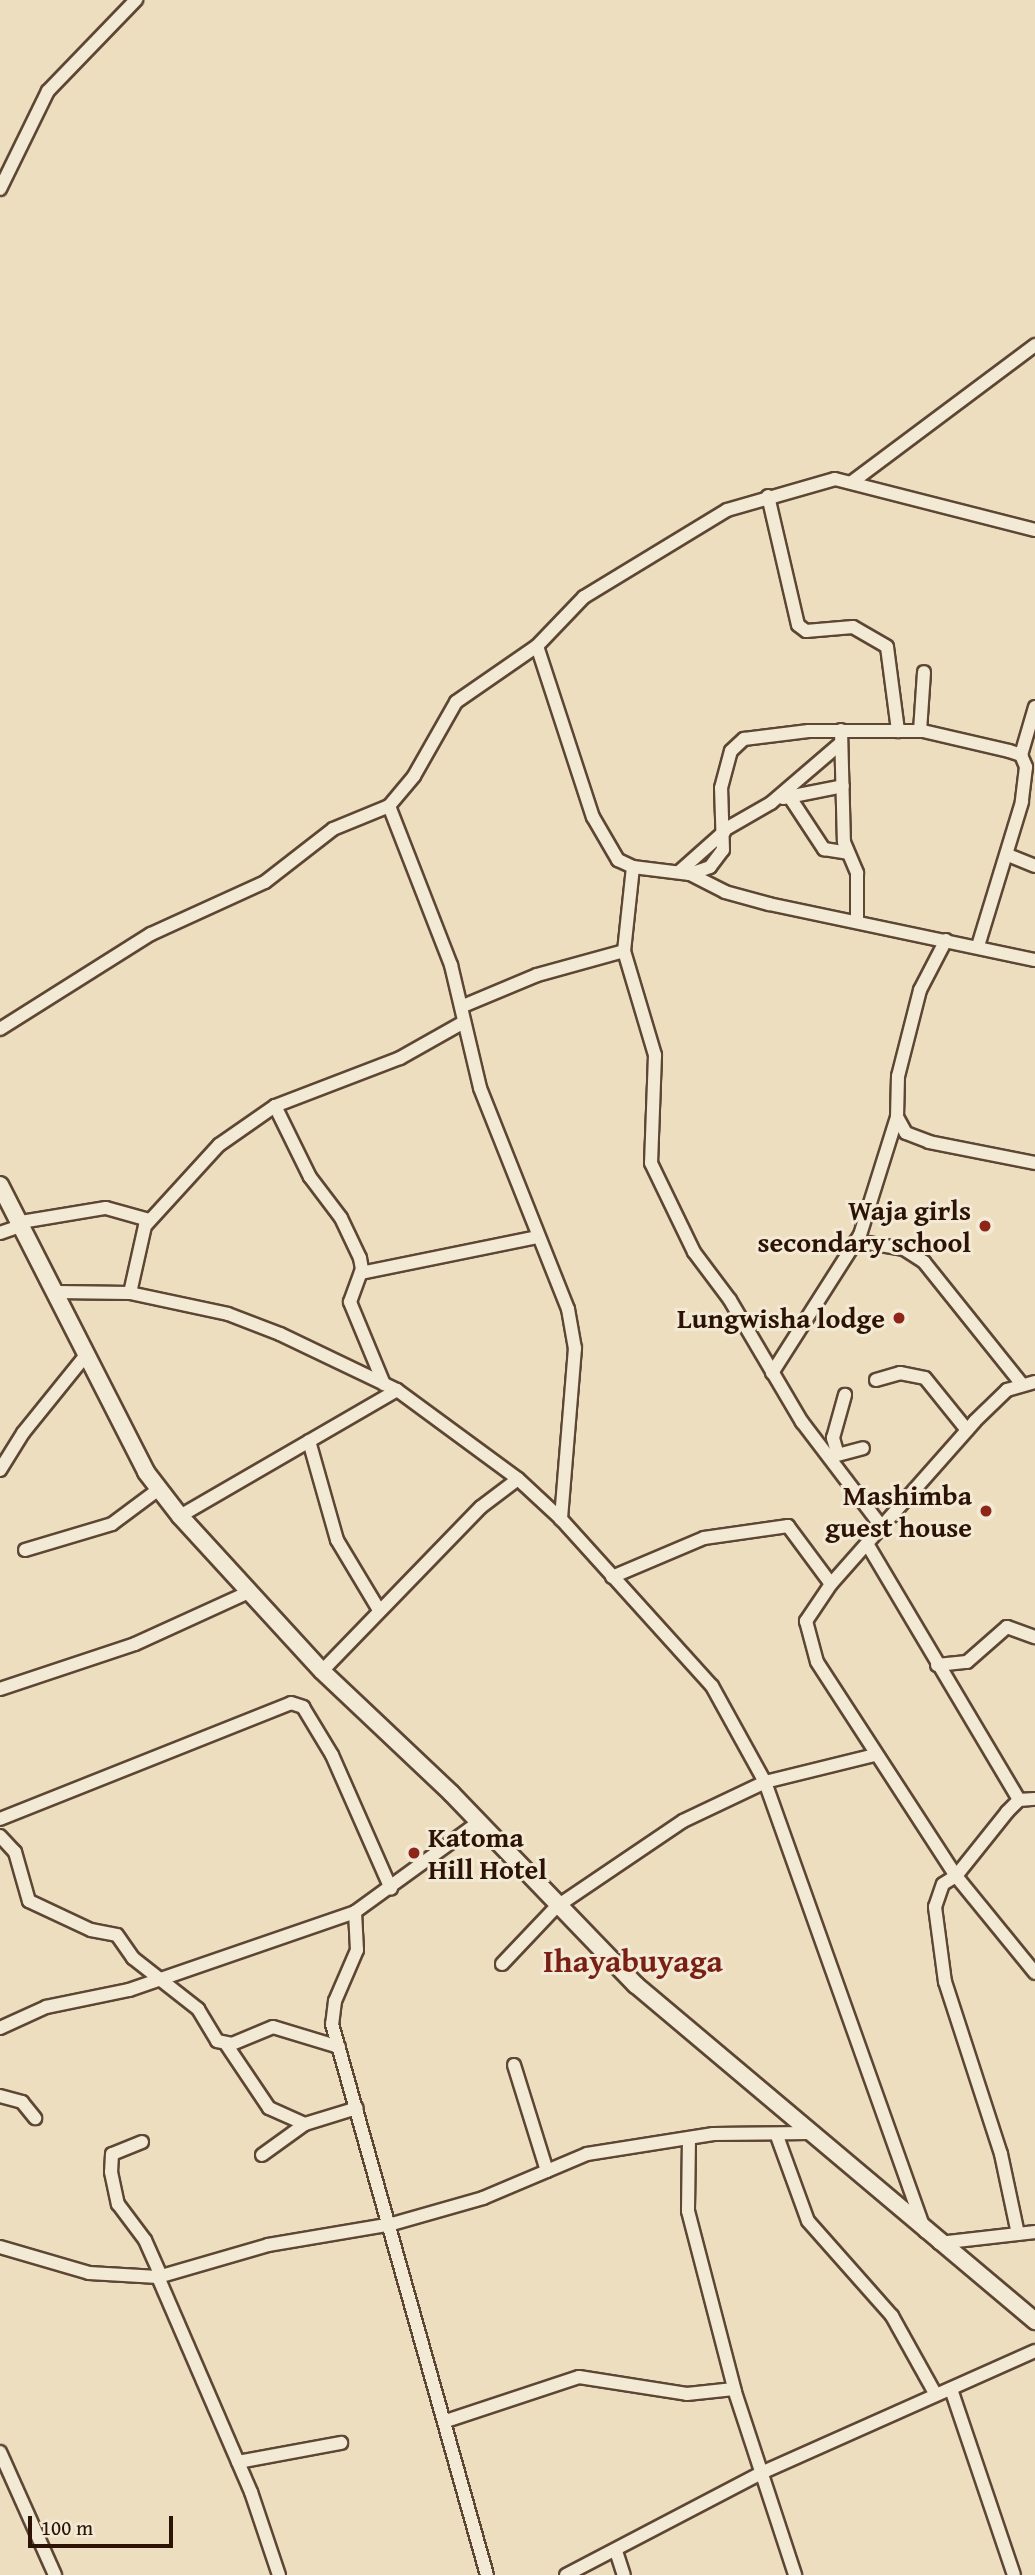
<!DOCTYPE html>
<html>
<head>
<meta charset="utf-8">
<style>
	body { margin:0 }
	#map { position:relative; width:1035px; height:2575px; overflow:hidden; background:#eddebf; font-family:"Gentium Book Plus",serif }
	div>[style] { position:absolute }
	.roads { filter:drop-shadow(2px 0 #5d4634) drop-shadow(-2px 0 #5d4634) drop-shadow(0 2px #5d4634) drop-shadow(0 -2px #5d4634) }
	.minor>* { height:12px; margin:-6px; padding:0 6px; transform-origin:6px; border-radius:6px; background:#f3ead5 }
	.secondary>* { height:16px; margin:-8px; padding:0 8px; transform-origin:8px; border-radius:8px; background:#f3ead5 }
	.dots>* { width:19px; height:19px; translate:-50% -50%; box-sizing:border-box; border:4px solid #f3ead5; border-radius:50% }
	span { translate:-50% -50%; white-space:nowrap; text-align:center; line-height:1.15; -webkit-text-stroke:6px #f3ead5; paint-order:stroke }
	.poi-label { font-size:28px; color:#2d1305; font-weight:700 }
	.right { translate:-100% -50%; text-align:right }
	.left { translate:0 -50%; text-align:left }
	.quarter-label { font-size:32px; color:#7a1f14; font-weight:700 }
	.scale { position:absolute; left:28px; top:2516px; width:145px; height:32px; box-sizing:border-box; border:4px solid #2d1305; border-top:0; padding-left:9px; font-size:21px; line-height:24px; white-space:nowrap; color:#2d1305; -webkit-text-stroke:5px #f3ead5; paint-order:stroke }
</style>
</head>
<body>
<div id="map">
	<div class="roads">
		<div class="minor">
			<i style="left:0;top:189px;width:109px;rotate:-63.9deg"></i>
			<i style="left:48px;top:91px;width:127px;rotate:-46deg"></i>
			<i style="left:852px;top:482px;width:229px;rotate:-36.8deg"></i>
			<i style="left:768px;top:496px;width:132px;rotate:76.9deg"></i>
			<i style="left:798px;top:625px;width:10px;rotate:37deg"></i>
			<i style="left:806px;top:631px;width:47px;rotate:-4.9deg"></i>
			<i style="left:853px;top:627px;width:39px;rotate:30deg"></i>
			<i style="left:887px;top:647px;width:85px;rotate:82.5deg"></i>
			<i style="left:537px;top:646px;width:180px;rotate:71.9deg"></i>
			<i style="left:593px;top:817px;width:50px;rotate:59.8deg"></i>
			<i style="left:618px;top:860px;width:17px;rotate:25deg"></i>
			<i style="left:633px;top:867px;width:57px;rotate:7deg"></i>
			<i style="left:690px;top:874px;width:39px;rotate:27deg"></i>
			<i style="left:725px;top:892px;width:46px;rotate:15.3deg"></i>
			<i style="left:769px;top:904px;width:272px;rotate:11.9deg"></i>
			<i style="left:841px;top:730px;width:112px;rotate:88.5deg"></i>
			<i style="left:844px;top:842px;width:34px;rotate:67deg"></i>
			<i style="left:857px;top:873px;width:47px;rotate:90deg"></i>
			<i style="left:920px;top:731px;width:59px;rotate:-86.1deg"></i>
			<i style="left:1021px;top:755px;width:50px;rotate:-73.7deg"></i>
			<i style="left:789px;top:796px;width:64px;rotate:56.6deg"></i>
			<i style="left:824px;top:849px;width:24px;rotate:9deg"></i>
			<i style="left:783px;top:798px;width:61px;rotate:-11.3deg"></i>
			<i style="left:389px;top:806px;width:171px;rotate:68.7deg"></i>
			<i style="left:451px;top:965px;width:126px;rotate:76.7deg"></i>
			<i style="left:480px;top:1088px;width:238px;rotate:68.3deg"></i>
			<i style="left:568px;top:1309px;width:40px;rotate:80deg"></i>
			<i style="left:575px;top:1348px;width:172px;rotate:94.7deg"></i>
			<i style="left:724px;top:830px;width:54px;rotate:-29.9deg"></i>
			<i style="left:771px;top:803px;width:92px;rotate:-40.6deg"></i>
			<i style="left:1008px;top:855px;width:29px;rotate:22deg"></i>
			<i style="left:633px;top:867px;width:84px;rotate:96.1deg"></i>
			<i style="left:624px;top:951px;width:109px;rotate:73.4deg"></i>
			<i style="left:655px;top:1055px;width:108px;rotate:92.1deg"></i>
			<i style="left:651px;top:1163px;width:99px;rotate:64.2deg"></i>
			<i style="left:694px;top:1252px;width:60px;rotate:53.1deg"></i>
			<i style="left:730px;top:1300px;width:142px;rotate:59.5deg"></i>
			<i style="left:802px;top:1422px;width:132px;rotate:52.7deg"></i>
			<i style="left:680px;top:871px;width:59px;rotate:-41.6deg"></i>
			<i style="left:690px;top:874px;width:21px;rotate:-19deg"></i>
			<i style="left:710px;top:867px;width:21px;rotate:-53deg"></i>
			<i style="left:723px;top:850px;width:62px;rotate:-91.8deg"></i>
			<i style="left:721px;top:788px;width:38px;rotate:-75deg"></i>
			<i style="left:731px;top:751px;width:18px;rotate:-43deg"></i>
			<i style="left:744px;top:739px;width:65px;rotate:-7deg"></i>
			<i style="left:809px;top:731px;width:114px"></i>
			<i style="left:923px;top:731px;width:88px;rotate:13.1deg"></i>
			<i style="left:1009px;top:751px;width:13px;rotate:18deg"></i>
			<i style="left:1021px;top:755px;width:13px;rotate:67deg"></i>
			<i style="left:1026px;top:767px;width:35px;rotate:97deg"></i>
			<i style="left:1022px;top:802px;width:151px;rotate:107deg"></i>
			<i style="left:946px;top:940px;width:56px;rotate:117.5deg"></i>
			<i style="left:920px;top:990px;width:89px;rotate:104.3deg"></i>
			<i style="left:898px;top:1076px;width:41px;rotate:91.4deg"></i>
			<i style="left:897px;top:1117px;width:18px;rotate:61deg"></i>
			<i style="left:906px;top:1133px;width:25px;rotate:21deg"></i>
			<i style="left:929px;top:1142px;width:108px;rotate:11.2deg"></i>
			<i style="left:463px;top:1006px;width:80px;rotate:-22.7deg"></i>
			<i style="left:537px;top:975px;width:90px;rotate:-15.4deg"></i>
			<i style="left:0;top:1029px;width:178px;rotate:-32.2deg"></i>
			<i style="left:151px;top:934px;width:125px;rotate:-24.5deg"></i>
			<i style="left:265px;top:882px;width:86px;rotate:-37.9deg"></i>
			<i style="left:333px;top:829px;width:61px;rotate:-22.3deg"></i>
			<i style="left:389px;top:806px;width:39px;rotate:-50deg"></i>
			<i style="left:414px;top:776px;width:85px;rotate:-60.4deg"></i>
			<i style="left:456px;top:702px;width:98px;rotate:-34.7deg"></i>
			<i style="left:537px;top:646px;width:68px;rotate:-46.2deg"></i>
			<i style="left:584px;top:597px;width:167px;rotate:-31.3deg"></i>
			<i style="left:727px;top:510px;width:112px;rotate:-16deg"></i>
			<i style="left:835px;top:479px;width:206px;rotate:14.3deg"></i>
			<i style="left:275px;top:1106px;width:79px;rotate:63.8deg"></i>
			<i style="left:310px;top:1177px;width:51px;rotate:52.9deg"></i>
			<i style="left:341px;top:1218px;width:44px;rotate:64.6deg"></i>
			<i style="left:360px;top:1258px;width:11px;rotate:80deg"></i>
			<i style="left:362px;top:1269px;width:35px;rotate:110deg"></i>
			<i style="left:350px;top:1302px;width:89px;rotate:67.5deg"></i>
			<i style="left:21px;top:1222px;width:86px;rotate:-9.4deg"></i>
			<i style="left:106px;top:1208px;width:45px;rotate:15.6deg"></i>
			<i style="left:0;top:1233px;width:24px;rotate:-19deg"></i>
			<i style="left:856px;top:1241px;width:49px;rotate:9.5deg"></i>
			<i style="left:904px;top:1249px;width:24px;rotate:33deg"></i>
			<i style="left:924px;top:1262px;width:155px;rotate:51.3deg"></i>
			<i style="left:361px;top:1273px;width:181px;rotate:-11.5deg"></i>
			<i style="left:57px;top:1292px;width:73px;rotate:0.8deg"></i>
			<i style="left:130px;top:1293px;width:100px;rotate:12.1deg"></i>
			<i style="left:228px;top:1314px;width:56px;rotate:21deg"></i>
			<i style="left:280px;top:1334px;width:130px;rotate:25.6deg"></i>
			<i style="left:397px;top:1390px;width:150px;rotate:36.3deg"></i>
			<i style="left:518px;top:1479px;width:59px;rotate:42.9deg"></i>
			<i style="left:561px;top:1519px;width:225px;rotate:47.9deg"></i>
			<i style="left:712px;top:1686px;width:110px;rotate:61.1deg"></i>
			<i style="left:765px;top:1782px;width:477px;rotate:70.4deg"></i>
			<i style="left:130px;top:1293px;width:69px;rotate:-77.4deg"></i>
			<i style="left:145px;top:1226px;width:110px;rotate:-47.6deg"></i>
			<i style="left:219px;top:1145px;width:68px;rotate:-34.9deg"></i>
			<i style="left:275px;top:1106px;width:134px;rotate:-21deg"></i>
			<i style="left:400px;top:1058px;width:73px;rotate:-29.4deg"></i>
			<i style="left:772px;top:1373px;width:164px;rotate:-57.5deg"></i>
			<i style="left:860px;top:1235px;width:124px;rotate:-72.6deg"></i>
			<i style="left:876px;top:1380px;width:25px;rotate:-16deg"></i>
			<i style="left:900px;top:1373px;width:25px;rotate:11deg"></i>
			<i style="left:925px;top:1378px;width:67px;rotate:51.1deg"></i>
			<i style="left:309px;top:1441px;width:103px;rotate:74.2deg"></i>
			<i style="left:337px;top:1540px;width:82px;rotate:59deg"></i>
			<i style="left:837px;top:1452px;width:15px;rotate:-106deg"></i>
			<i style="left:833px;top:1438px;width:45px;rotate:-74.4deg"></i>
			<i style="left:830px;top:1457px;width:34px;rotate:-15deg"></i>
			<i style="left:0;top:1470px;width:44px;rotate:-58.1deg"></i>
			<i style="left:23px;top:1433px;width:100px;rotate:-51.1deg"></i>
			<i style="left:180px;top:1516px;width:251px;rotate:-30.1deg"></i>
			<i style="left:869px;top:1547px;width:294px;rotate:59.3deg"></i>
			<i style="left:25px;top:1550px;width:91px;rotate:-16.6deg"></i>
			<i style="left:112px;top:1524px;width:59px;rotate:-36.7deg"></i>
			<i style="left:612px;top:1577px;width:100px;rotate:-23deg"></i>
			<i style="left:704px;top:1538px;width:85px;rotate:-8.1deg"></i>
			<i style="left:788px;top:1526px;width:72px;rotate:53.4deg"></i>
			<i style="left:831px;top:1584px;width:45px;rotate:124deg"></i>
			<i style="left:806px;top:1621px;width:42px;rotate:75deg"></i>
			<i style="left:817px;top:1662px;width:255px;rotate:57deg"></i>
			<i style="left:956px;top:1876px;width:125px;rotate:50.8deg"></i>
			<i style="left:831px;top:1584px;width:217px;rotate:-48.5deg"></i>
			<i style="left:975px;top:1421px;width:45px;rotate:-44.1deg"></i>
			<i style="left:1007px;top:1390px;width:29px;rotate:-16deg"></i>
			<i style="left:937px;top:1665px;width:30px;rotate:-6deg"></i>
			<i style="left:967px;top:1662px;width:53px;rotate:-41.2deg"></i>
			<i style="left:1007px;top:1627px;width:30px;rotate:20deg"></i>
			<i style="left:322px;top:1671px;width:228px;rotate:-45.9deg"></i>
			<i style="left:481px;top:1507px;width:46px;rotate:-37.1deg"></i>
			<i style="left:0;top:1689px;width:142px;rotate:-18.4deg"></i>
			<i style="left:135px;top:1644px;width:125px;rotate:-24.5deg"></i>
			<i style="left:0;top:1819px;width:313px;rotate:-21.7deg"></i>
			<i style="left:291px;top:1703px;width:13px;rotate:18deg"></i>
			<i style="left:303px;top:1707px;width:56px;rotate:58.9deg"></i>
			<i style="left:332px;top:1755px;width:146px;rotate:66.2deg"></i>
			<i style="left:0;top:1836px;width:22px;rotate:47deg"></i>
			<i style="left:15px;top:1852px;width:51px;rotate:74.1deg"></i>
			<i style="left:29px;top:1901px;width:68px;rotate:25.1deg"></i>
			<i style="left:91px;top:1930px;width:26px;rotate:11deg"></i>
			<i style="left:117px;top:1935px;width:28px;rotate:55deg"></i>
			<i style="left:133px;top:1958px;width:83px;rotate:38.1deg"></i>
			<i style="left:198px;top:2009px;width:37px;rotate:59deg"></i>
			<i style="left:217px;top:2041px;width:15px;rotate:11deg"></i>
			<i style="left:232px;top:2044px;width:44px;rotate:-22.5deg"></i>
			<i style="left:273px;top:2027px;width:69px;rotate:16.9deg"></i>
			<i style="left:355px;top:1912px;width:38px;rotate:87deg"></i>
			<i style="left:357px;top:1950px;width:56px;rotate:113.3deg"></i>
			<i style="left:335px;top:2001px;width:23px;rotate:97deg"></i>
			<i style="left:332px;top:2024px;width:572px;rotate:74.29deg"></i>
			<i style="left:502px;top:1964px;width:79px;rotate:-46.5deg"></i>
			<i style="left:556px;top:1907px;width:153px;rotate:-34.1deg"></i>
			<i style="left:683px;top:1821px;width:91px;rotate:-25.4deg"></i>
			<i style="left:765px;top:1782px;width:113px;rotate:-13.8deg"></i>
			<i style="left:0;top:2028px;width:51px;rotate:-24.5deg"></i>
			<i style="left:46px;top:2007px;width:85px;rotate:-11.6deg"></i>
			<i style="left:129px;top:1990px;width:239px;rotate:-19deg"></i>
			<i style="left:355px;top:1912px;width:153px;rotate:-36deg"></i>
			<i style="left:226px;top:2044px;width:77px;rotate:56.1deg"></i>
			<i style="left:269px;top:2108px;width:39px;rotate:24deg"></i>
			<i style="left:514px;top:2065px;width:111px;rotate:72.7deg"></i>
			<i style="left:0;top:2096px;width:23px;rotate:15deg"></i>
			<i style="left:22px;top:2102px;width:21px;rotate:51deg"></i>
			<i style="left:777px;top:2136px;width:90px;rotate:70deg"></i>
			<i style="left:808px;top:2221px;width:127px;rotate:48.5deg"></i>
			<i style="left:892px;top:2316px;width:90px;rotate:60.9deg"></i>
			<i style="left:689px;top:2138px;width:73px;rotate:90.8deg"></i>
			<i style="left:688px;top:2211px;width:187px;rotate:75.4deg"></i>
			<i style="left:735px;top:2392px;width:193px;rotate:71.8deg"></i>
			<i style="left:142px;top:2142px;width:32px;rotate:158deg"></i>
			<i style="left:112px;top:2154px;width:18px;rotate:93deg"></i>
			<i style="left:111px;top:2172px;width:33px;rotate:78deg"></i>
			<i style="left:118px;top:2204px;width:45px;rotate:53.1deg"></i>
			<i style="left:145px;top:2240px;width:39px;rotate:66deg"></i>
			<i style="left:262px;top:2155px;width:53px;rotate:-35.8deg"></i>
			<i style="left:305px;top:2124px;width:54px;rotate:-17.1deg"></i>
			<i style="left:1018px;top:2234px;width:82px;rotate:-102deg"></i>
			<i style="left:1001px;top:2154px;width:181px;rotate:-108deg"></i>
			<i style="left:945px;top:1982px;width:76px;rotate:-97.6deg"></i>
			<i style="left:935px;top:1907px;width:24px;rotate:-71deg"></i>
			<i style="left:943px;top:1884px;width:15px;rotate:-32deg"></i>
			<i style="left:956px;top:1876px;width:82px;rotate:-51.4deg"></i>
			<i style="left:1007px;top:1812px;width:17px;rotate:-45deg"></i>
			<i style="left:1019px;top:1800px;width:16px;rotate:-4deg"></i>
			<i style="left:939px;top:2243px;width:97px;rotate:-6.5deg"></i>
			<i style="left:0;top:2247px;width:93px;rotate:16.3deg"></i>
			<i style="left:89px;top:2273px;width:69px;rotate:3.3deg"></i>
			<i style="left:158px;top:2277px;width:115px;rotate:-16.2deg"></i>
			<i style="left:268px;top:2245px;width:126px;rotate:-9.6deg"></i>
			<i style="left:392px;top:2224px;width:95px;rotate:-15.9deg"></i>
			<i style="left:483px;top:2198px;width:113px;rotate:-22.9deg"></i>
			<i style="left:587px;top:2154px;width:128px;rotate:-9deg"></i>
			<i style="left:713px;top:2134px;width:97px;rotate:-0.6deg"></i>
			<i style="left:158px;top:2277px;width:234px;rotate:66.6deg"></i>
			<i style="left:251px;top:2492px;width:88px;rotate:71.4deg"></i>
			<i style="left:951px;top:2389px;width:196px;rotate:71.3deg"></i>
			<i style="left:446px;top:2421px;width:140px;rotate:-18.3deg"></i>
			<i style="left:579px;top:2377px;width:109px;rotate:8.9deg"></i>
			<i style="left:687px;top:2394px;width:47px;rotate:-6.1deg"></i>
			<i style="left:0;top:2452px;width:135px;rotate:65.9deg"></i>
			<i style="left:238px;top:2462px;width:105px;rotate:-10.5deg"></i>
			<i style="left:616px;top:2551px;width:25px;rotate:72deg"></i>
			<i style="left:566px;top:2575px;width:220px;rotate:-27.6deg"></i>
			<i style="left:761px;top:2473px;width:300px;rotate:-24deg"></i>
		</div>
		<div class="secondary">
			<i style="left:0;top:1185px;width:322px;rotate:63deg"></i>
			<i style="left:146px;top:1472px;width:56px;rotate:52.3deg"></i>
			<i style="left:180px;top:1516px;width:210px;rotate:47.5deg"></i>
			<i style="left:322px;top:1671px;width:178px;rotate:43.4deg"></i>
			<i style="left:451px;top:1793px;width:267px;rotate:46.1deg"></i>
			<i style="left:636px;top:1985px;width:522px;rotate:40.1deg"></i>
		</div>
	</div>
	<div class="dots">
		<i style="left:985px;top:1226px;background:#8f2418"></i>
		<i style="left:899px;top:1318px;background:#8f2418"></i>
		<i style="left:986px;top:1511px;background:#8f2418"></i>
		<i style="left:414px;top:1853px;background:#8f2418"></i>
	</div>
	<div class="poi-label">
		<span class="right" style="left:971px;top:1226px">Waja girls<br>secondary school</span>
		<span class="right" style="left:885px;top:1318px">Lungwisha lodge</span>
		<span class="right" style="left:972px;top:1511px">Mashimba<br>guest house</span>
		<span class="left" style="left:428px;top:1853px">Katoma<br>Hill Hotel</span>
	</div>
	<div class="quarter-label">
		<span style="left:633px;top:1961px">Ihayabuyaga</span>
	</div>
	<div class="scale">100 m</div>
</div>
</body>
</html>
